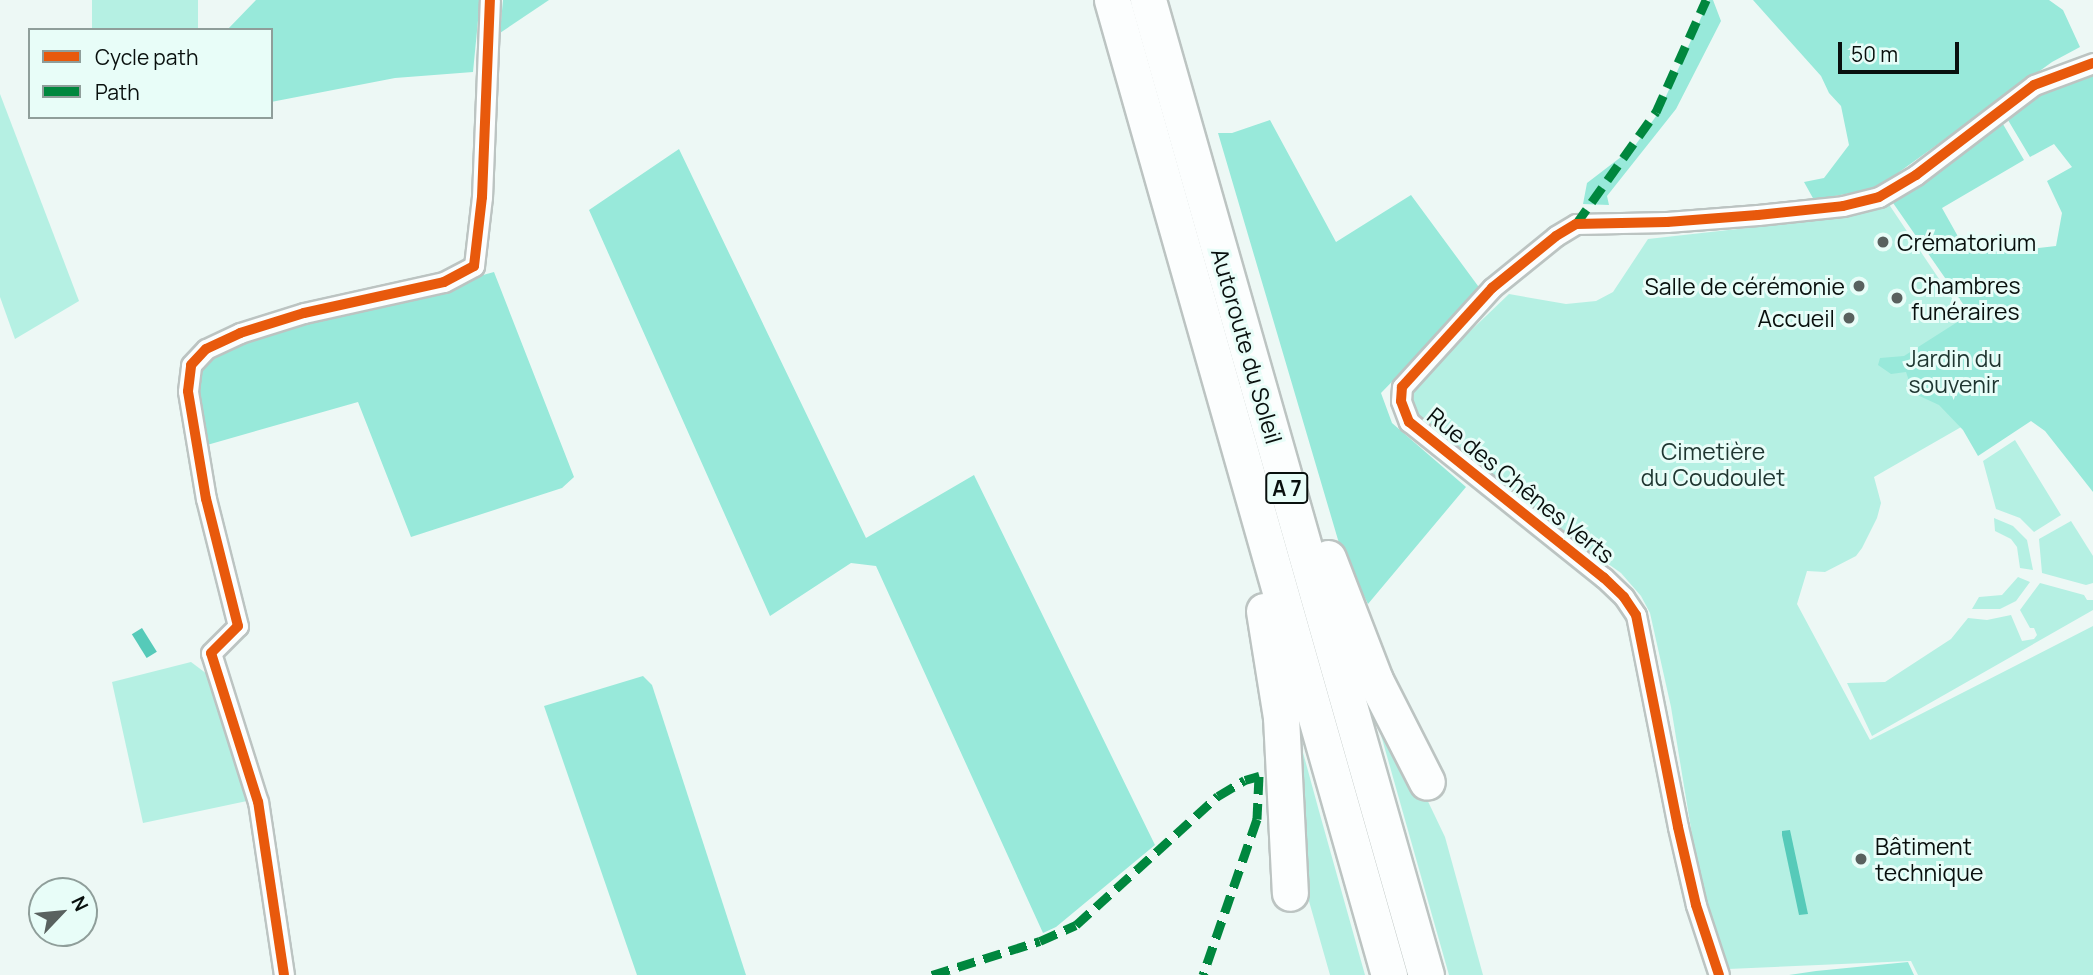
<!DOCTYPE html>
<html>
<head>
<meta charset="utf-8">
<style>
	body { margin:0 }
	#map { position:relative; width:2093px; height:975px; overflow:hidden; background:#edf8f5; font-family:Manrope,sans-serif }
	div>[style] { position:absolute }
	.green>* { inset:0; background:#b5f0e3; transform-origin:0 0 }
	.forest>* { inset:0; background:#98e9da }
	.water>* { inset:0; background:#56cab9; transform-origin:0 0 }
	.roads { filter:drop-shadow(2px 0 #bcc4c2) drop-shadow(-2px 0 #bcc4c2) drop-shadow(0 2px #bcc4c2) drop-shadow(0 -2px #bcc4c2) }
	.minor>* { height:19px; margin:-9.5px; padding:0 9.5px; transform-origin:9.5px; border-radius:9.5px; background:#fcfefe }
	.motorway>* { height:35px; margin:-17.5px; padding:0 17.5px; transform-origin:17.5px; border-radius:17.5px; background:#fcfefe }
	.quiet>* { height:9px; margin-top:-4.5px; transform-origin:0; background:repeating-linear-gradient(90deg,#00873e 0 18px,transparent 0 27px) }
	.cycleway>* { height:10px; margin:-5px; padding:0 5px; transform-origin:5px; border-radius:5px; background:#e8590c }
	.dots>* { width:19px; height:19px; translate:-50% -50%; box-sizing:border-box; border:4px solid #e8fdf8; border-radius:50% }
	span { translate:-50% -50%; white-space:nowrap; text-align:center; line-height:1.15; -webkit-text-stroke:6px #e8fdf8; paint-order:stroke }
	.shield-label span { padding:2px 5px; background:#e8fdf8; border:2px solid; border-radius:5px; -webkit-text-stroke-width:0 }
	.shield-label { font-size:21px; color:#09100e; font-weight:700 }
	.poi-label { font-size:23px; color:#09100e }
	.left { translate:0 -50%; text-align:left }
	.right { translate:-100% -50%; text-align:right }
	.street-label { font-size:23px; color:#09100e }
	.park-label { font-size:23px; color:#1e3530 }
	.legend { position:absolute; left:28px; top:28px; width:245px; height:91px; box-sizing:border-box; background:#e8fdf8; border:2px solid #8f9e9a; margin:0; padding:9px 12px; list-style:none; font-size:21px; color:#09100e }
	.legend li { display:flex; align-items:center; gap:14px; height:35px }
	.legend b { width:35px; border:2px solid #8f9e9a }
	.north { position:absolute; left:28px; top:877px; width:70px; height:70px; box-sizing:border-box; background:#e8fdf8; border:2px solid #8f9e9a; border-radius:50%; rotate:64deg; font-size:19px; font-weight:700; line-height:28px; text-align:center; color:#09100e }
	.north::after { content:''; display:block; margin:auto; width:24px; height:32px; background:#59615f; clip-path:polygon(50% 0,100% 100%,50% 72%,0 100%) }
	.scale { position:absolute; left:1838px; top:42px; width:121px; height:32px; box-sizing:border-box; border:4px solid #09100e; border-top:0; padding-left:9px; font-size:21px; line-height:24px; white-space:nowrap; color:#09100e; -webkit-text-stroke:5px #e8fdf8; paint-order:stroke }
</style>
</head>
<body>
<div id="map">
	<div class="green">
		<i style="left:92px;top:0;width:106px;height:32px"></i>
		<i style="clip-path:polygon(0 94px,79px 301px,15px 339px,0 297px)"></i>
		<i style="clip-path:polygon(1886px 200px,2017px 395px,1874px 477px,1881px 503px,1877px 518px,1862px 548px,1856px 556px,1825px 572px,1807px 571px,1797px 604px,1870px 740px,2093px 626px,2093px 975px,1918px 975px,1911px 961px,1728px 969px,1711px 920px,1697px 865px,1671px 707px,1650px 613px,1641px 596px,1621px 573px,1546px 520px,1418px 420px,1410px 403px,1415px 384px,1509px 294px,1566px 304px,1596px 301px,1613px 292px,1648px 239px,1791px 223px)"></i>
		<i style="clip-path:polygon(2015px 440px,2061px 515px,2034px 532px,2020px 518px,1996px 509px,1983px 461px)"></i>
		<i style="clip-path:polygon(1994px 518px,2013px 526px,2027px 540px,2033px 570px,2020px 568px,2017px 547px,2011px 539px,1995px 531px)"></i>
		<i style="clip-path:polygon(2071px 521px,2093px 556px,2093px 583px,2086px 585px,2042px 573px,2039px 539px)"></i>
		<i style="clip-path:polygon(2018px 577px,2030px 582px,2016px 601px,2000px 609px,1972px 609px,1979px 597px,2002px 595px)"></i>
		<i style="clip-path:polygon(2040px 583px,2084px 595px,2087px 600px,2093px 600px,2093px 610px,1872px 736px,1847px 683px,1885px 682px,1951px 639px,1968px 618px,1987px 620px,2011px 615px,2022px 641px,2034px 639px,2037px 635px,2034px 628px,2030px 628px,2020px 610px)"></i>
		<i style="clip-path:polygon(191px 662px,207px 674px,247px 801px,143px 823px,112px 682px)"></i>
		<i style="clip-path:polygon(1367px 674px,1445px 837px,1483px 975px,1449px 975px,1364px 675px)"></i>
		<i style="clip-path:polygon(1287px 694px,1319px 811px,1365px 975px,1330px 975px,1299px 866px)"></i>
	</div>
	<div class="forest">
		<i style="clip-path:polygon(256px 0,480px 0,473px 72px,395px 78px,271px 102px,271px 30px,227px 30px)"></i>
		<i style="clip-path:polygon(503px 0,549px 0,500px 33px)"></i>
		<i style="clip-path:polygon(1709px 0,1713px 0,1721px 21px,1676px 109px,1607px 196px,1609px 205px,1583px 204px,1587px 183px,1634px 147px,1659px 112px)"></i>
		<i style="clip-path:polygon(1753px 0,2049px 0,2063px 10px,2080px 47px,2052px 62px,1877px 188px,1814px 200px,1804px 182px,1824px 178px,1849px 145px,1841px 106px,1829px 93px,1821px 76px)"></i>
		<i style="clip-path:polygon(2093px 69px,2093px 492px,2045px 431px,2031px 421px,1978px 456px,1963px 430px,1939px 405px,1913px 393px,1906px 372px,1891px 374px,1878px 365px,1880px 358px,1904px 356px,1970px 314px,1891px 200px,2000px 119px,2024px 160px,1942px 208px,1965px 249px,2003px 252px,2056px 246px,2062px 213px,2047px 181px,2072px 167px,2054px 144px,2030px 157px,2005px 115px,2045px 88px)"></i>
		<i style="clip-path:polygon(1270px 120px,1336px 242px,1411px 195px,1481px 290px,1381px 393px,1392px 423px,1466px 487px,1368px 604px,1341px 550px,1218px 133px,1232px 133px)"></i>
		<i style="clip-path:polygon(679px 149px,866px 538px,974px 475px,1155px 845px,1056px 927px,1043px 933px,876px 566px,851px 563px,770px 616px,589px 210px)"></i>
		<i style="clip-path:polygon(494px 272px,574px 477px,562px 488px,411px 537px,358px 402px,207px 445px,195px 385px,209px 358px,269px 333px)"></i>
		<i style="clip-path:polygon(643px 676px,652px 685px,746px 975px,637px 975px,544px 706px)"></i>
		<i style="clip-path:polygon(1908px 962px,1914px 975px,1789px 975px,1816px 971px)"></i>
	</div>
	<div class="water">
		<i style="left:142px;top:628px;width:28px;height:12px;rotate:58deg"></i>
		<i style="clip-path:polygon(1790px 830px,1808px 914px,1799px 915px,1782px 835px,1782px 831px)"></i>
	</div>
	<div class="roads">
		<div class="minor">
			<i style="left:284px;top:975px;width:175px;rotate:-98.5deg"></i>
			<i style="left:258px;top:802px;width:156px;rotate:-107.5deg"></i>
			<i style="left:211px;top:653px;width:38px;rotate:-45deg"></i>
			<i style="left:238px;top:626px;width:131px;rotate:-104.1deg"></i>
			<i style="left:206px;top:499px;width:109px;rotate:-99.5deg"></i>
			<i style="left:188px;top:391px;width:26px;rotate:-83deg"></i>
			<i style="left:191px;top:365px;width:22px;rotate:-47deg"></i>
			<i style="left:206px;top:349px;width:38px;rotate:-25deg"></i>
			<i style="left:240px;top:333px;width:67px;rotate:-17.4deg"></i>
			<i style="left:304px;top:313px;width:143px;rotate:-12.5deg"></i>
			<i style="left:444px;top:282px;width:34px;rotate:-28deg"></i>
			<i style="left:474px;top:266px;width:69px;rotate:-83.4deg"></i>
			<i style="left:482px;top:197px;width:197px;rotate:-87.7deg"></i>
			<i style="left:1719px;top:975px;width:74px;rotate:-108.2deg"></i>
			<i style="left:1696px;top:905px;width:80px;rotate:-103deg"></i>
			<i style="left:1678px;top:827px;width:216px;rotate:-101.2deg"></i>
			<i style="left:1636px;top:615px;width:22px;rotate:-124deg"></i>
			<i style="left:1624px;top:597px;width:28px;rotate:-136deg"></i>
			<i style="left:1604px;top:578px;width:250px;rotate:-141.3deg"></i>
			<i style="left:1409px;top:422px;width:22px;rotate:-111deg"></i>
			<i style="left:1401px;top:401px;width:14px;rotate:-86deg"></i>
			<i style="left:1402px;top:387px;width:134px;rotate:-47.7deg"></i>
			<i style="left:1492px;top:288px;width:82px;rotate:-39.1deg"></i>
			<i style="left:1556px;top:236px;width:23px;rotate:-31deg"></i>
			<i style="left:1576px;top:224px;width:91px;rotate:-1.3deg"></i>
			<i style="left:1667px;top:222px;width:91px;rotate:-4.4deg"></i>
			<i style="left:1758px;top:215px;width:85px;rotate:-6deg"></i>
			<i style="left:1843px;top:206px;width:37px;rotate:-14deg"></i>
			<i style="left:1879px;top:197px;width:43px;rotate:-30.7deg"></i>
			<i style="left:1916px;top:175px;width:148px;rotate:-37.3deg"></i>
			<i style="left:2034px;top:85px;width:63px;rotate:-20.4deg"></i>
		</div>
		<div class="motorway">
			<i style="left:1112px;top:0;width:1014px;rotate:74.14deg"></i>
			<i style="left:1148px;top:0;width:1014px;rotate:74.09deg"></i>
			<i style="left:1328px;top:558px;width:131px;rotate:68.9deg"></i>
			<i style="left:1375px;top:680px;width:114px;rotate:63deg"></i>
			<i style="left:1264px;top:611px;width:107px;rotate:80.9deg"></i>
			<i style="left:1281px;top:717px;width:176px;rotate:87.1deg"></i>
		</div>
	</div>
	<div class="quiet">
		<i style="left:1576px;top:224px;width:138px;rotate:-54.5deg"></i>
		<i style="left:1656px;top:112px;width:123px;rotate:-65.9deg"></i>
		<i style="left:932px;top:975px;width:113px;rotate:-17.5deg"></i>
		<i style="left:1040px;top:941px;width:39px;rotate:-24deg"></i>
		<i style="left:1076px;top:925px;width:192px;rotate:-42.3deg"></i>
		<i style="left:1218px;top:796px;width:31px;rotate:-31deg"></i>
		<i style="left:1245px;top:780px;width:15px;rotate:-16deg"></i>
		<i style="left:1259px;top:776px;width:43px;rotate:92.7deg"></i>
		<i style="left:1257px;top:819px;width:165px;rotate:109.1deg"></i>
	</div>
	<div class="cycleway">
		<i style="left:284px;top:975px;width:175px;rotate:-98.5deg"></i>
		<i style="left:258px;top:802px;width:156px;rotate:-107.5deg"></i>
		<i style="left:211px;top:653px;width:38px;rotate:-45deg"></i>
		<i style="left:238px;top:626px;width:131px;rotate:-104.1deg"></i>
		<i style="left:206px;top:499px;width:109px;rotate:-99.5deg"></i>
		<i style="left:188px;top:391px;width:26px;rotate:-83deg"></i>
		<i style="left:191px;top:365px;width:22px;rotate:-47deg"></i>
		<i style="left:206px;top:349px;width:38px;rotate:-25deg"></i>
		<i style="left:240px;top:333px;width:67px;rotate:-17.4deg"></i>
		<i style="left:304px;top:313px;width:143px;rotate:-12.5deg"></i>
		<i style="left:444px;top:282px;width:34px;rotate:-28deg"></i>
		<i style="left:474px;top:266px;width:69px;rotate:-83.4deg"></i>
		<i style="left:482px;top:197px;width:197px;rotate:-87.7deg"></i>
		<i style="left:1719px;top:975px;width:74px;rotate:-108.2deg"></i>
		<i style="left:1696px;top:905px;width:80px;rotate:-103deg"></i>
		<i style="left:1678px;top:827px;width:216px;rotate:-101.2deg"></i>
		<i style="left:1636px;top:615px;width:22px;rotate:-124deg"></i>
		<i style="left:1624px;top:597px;width:28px;rotate:-136deg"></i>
		<i style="left:1604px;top:578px;width:250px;rotate:-141.3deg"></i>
		<i style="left:1409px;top:422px;width:22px;rotate:-111deg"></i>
		<i style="left:1401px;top:401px;width:14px;rotate:-86deg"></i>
		<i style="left:1402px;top:387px;width:134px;rotate:-47.7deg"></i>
		<i style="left:1492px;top:288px;width:82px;rotate:-39.1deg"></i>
		<i style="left:1556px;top:236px;width:23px;rotate:-31deg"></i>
		<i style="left:1576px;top:224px;width:91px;rotate:-1.3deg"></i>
		<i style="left:1667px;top:222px;width:91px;rotate:-4.4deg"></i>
		<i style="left:1758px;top:215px;width:85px;rotate:-6deg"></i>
		<i style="left:1843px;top:206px;width:37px;rotate:-14deg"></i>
		<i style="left:1879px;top:197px;width:43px;rotate:-30.7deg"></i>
		<i style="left:1916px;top:175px;width:148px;rotate:-37.3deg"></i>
		<i style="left:2034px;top:85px;width:63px;rotate:-20.4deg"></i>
	</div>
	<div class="dots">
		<i style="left:1883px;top:242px;background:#59615f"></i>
		<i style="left:1859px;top:286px;background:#59615f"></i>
		<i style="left:1897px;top:298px;background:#59615f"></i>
		<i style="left:1849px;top:318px;background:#59615f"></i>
		<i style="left:1861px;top:859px;background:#59615f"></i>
	</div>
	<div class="shield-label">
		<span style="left:1287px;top:488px">A 7</span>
	</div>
	<div class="poi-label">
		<span class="left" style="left:1897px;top:242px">Crématorium</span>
		<span class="left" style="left:1911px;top:298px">Chambres<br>funéraires</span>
		<span class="right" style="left:1845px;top:286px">Salle de cérémonie</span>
		<span class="right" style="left:1835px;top:318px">Accueil</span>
		<span class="left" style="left:1875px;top:859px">Bâtiment<br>technique</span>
	</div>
	<div class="street-label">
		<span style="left:1247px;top:346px;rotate:74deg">Autoroute du Soleil</span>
		<span style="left:1521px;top:485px;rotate:39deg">Rue des Chênes Verts</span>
	</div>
	<div class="park-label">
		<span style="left:1954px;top:371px">Jardin du<br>souvenir</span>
		<span style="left:1713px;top:464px">Cimetière<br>du Coudoulet</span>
	</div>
	<ul class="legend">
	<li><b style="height:9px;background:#e8590c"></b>Cycle path</li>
	<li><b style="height:9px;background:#00873e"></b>Path</li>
	</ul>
	<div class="north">N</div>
	<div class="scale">50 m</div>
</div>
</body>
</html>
